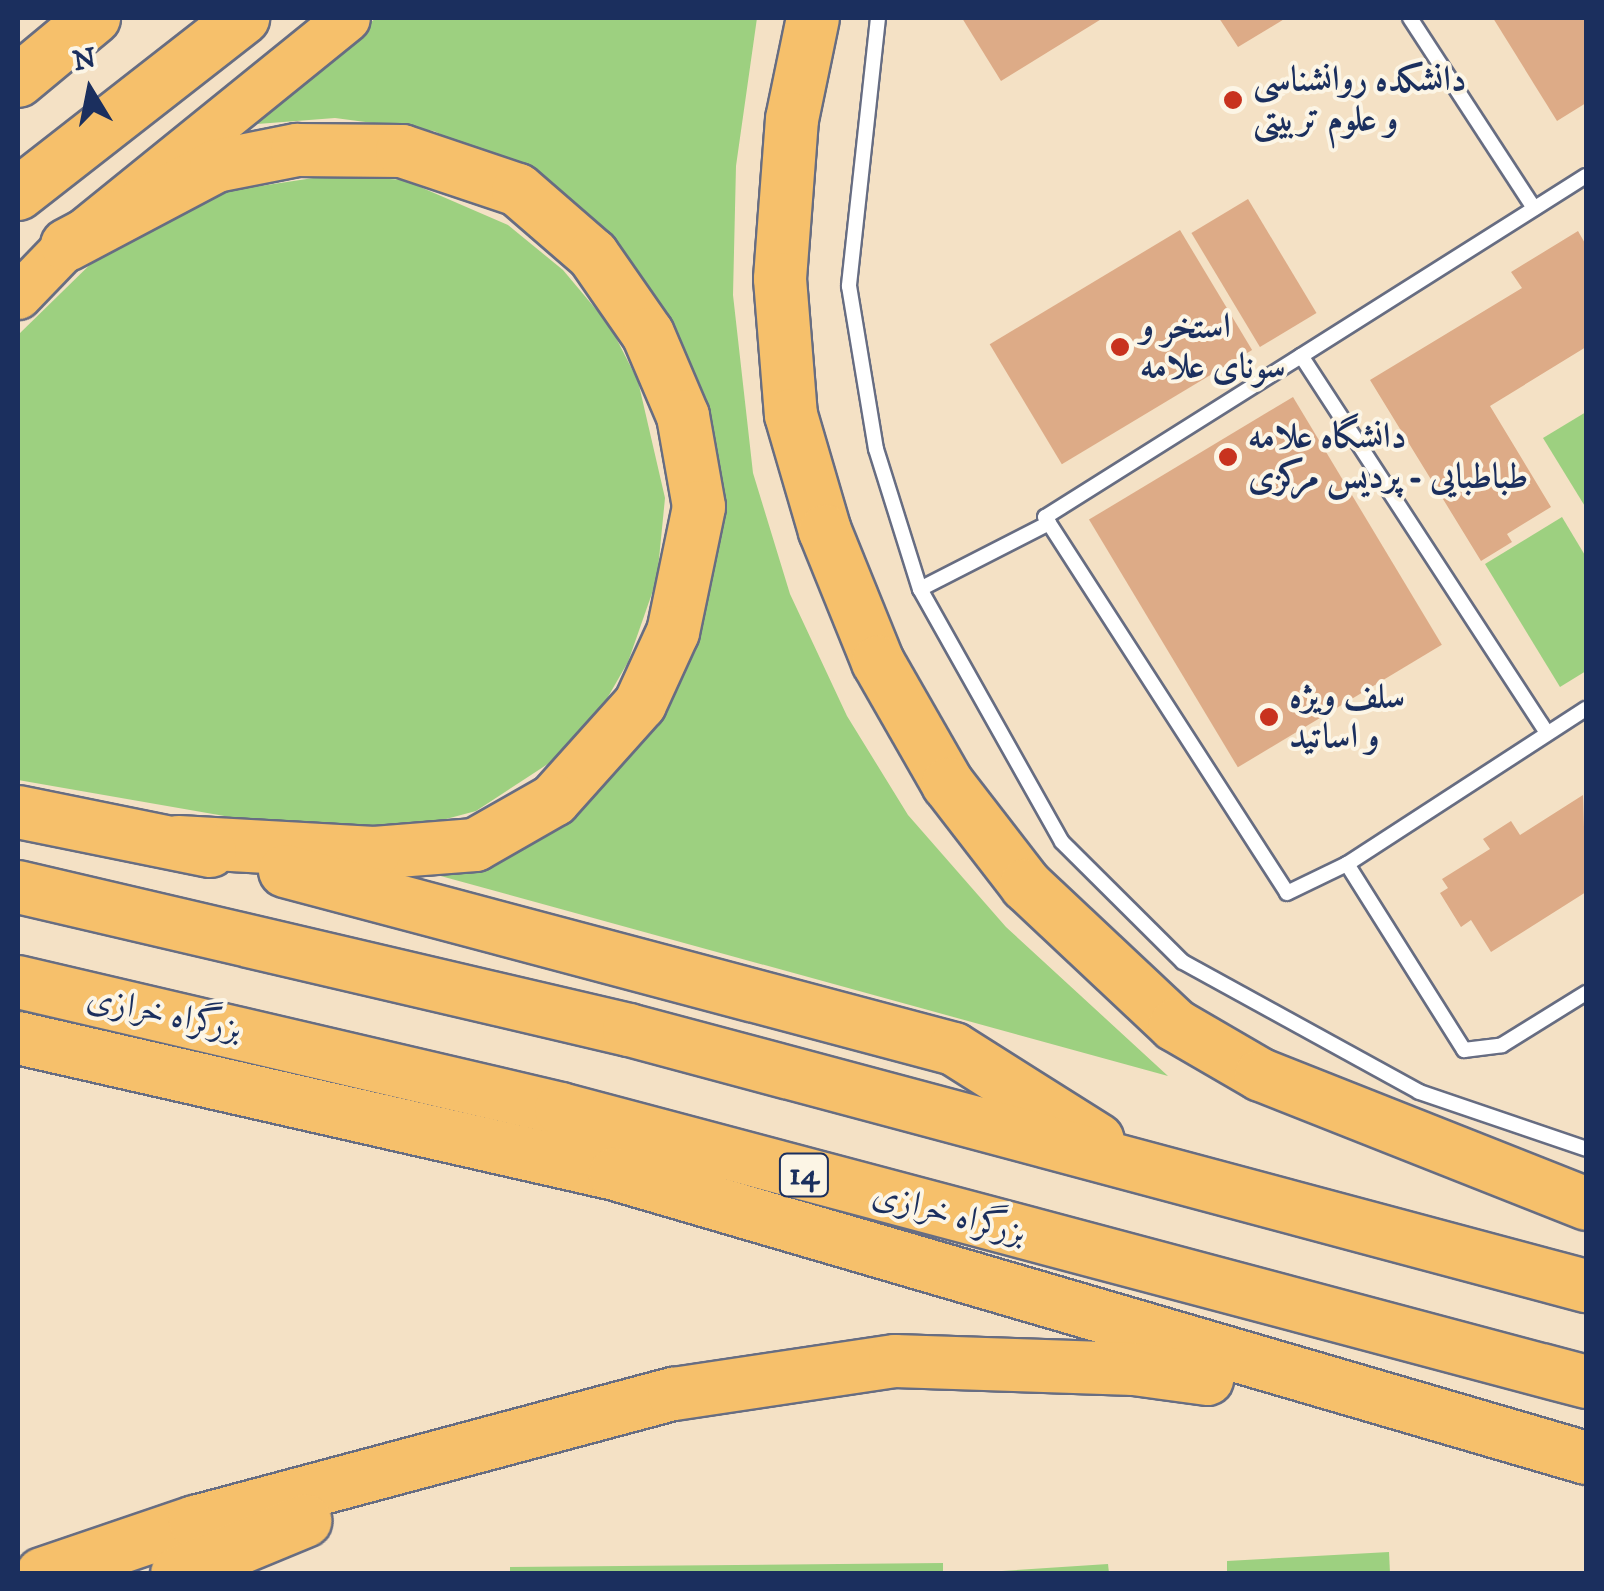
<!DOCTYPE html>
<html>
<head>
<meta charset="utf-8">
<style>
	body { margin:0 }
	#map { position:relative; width:1604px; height:1591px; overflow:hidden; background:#f4e1c5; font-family:"IM FELL DW Pica",Amiri,serif }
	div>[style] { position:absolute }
	.green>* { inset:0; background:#9dd080 }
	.building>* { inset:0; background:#ddab87; transform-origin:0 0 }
	.roads { filter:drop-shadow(2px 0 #676d82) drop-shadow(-2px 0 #676d82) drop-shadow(0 2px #676d82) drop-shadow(0 -2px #676d82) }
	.lane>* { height:14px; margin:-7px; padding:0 7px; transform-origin:7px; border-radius:7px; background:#fff }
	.primary>* { height:45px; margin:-22.5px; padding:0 22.5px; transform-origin:22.5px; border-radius:22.5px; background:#f6c06b }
	.highway>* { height:52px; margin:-26px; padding:0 26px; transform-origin:26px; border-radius:26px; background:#f6c06b }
	.dots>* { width:28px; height:28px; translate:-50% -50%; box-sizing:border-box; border:5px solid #fcf5e5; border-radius:50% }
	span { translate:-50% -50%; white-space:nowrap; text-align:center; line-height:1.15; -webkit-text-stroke:8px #fcf5e5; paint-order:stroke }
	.shield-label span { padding:2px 8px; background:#fcf5e5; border:2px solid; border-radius:8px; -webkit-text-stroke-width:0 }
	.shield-label { font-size:32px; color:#1b2f5e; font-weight:700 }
	.poi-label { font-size:35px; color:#1b2f5e; font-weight:700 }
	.left { translate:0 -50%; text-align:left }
	.street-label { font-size:35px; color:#1b2f5e }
	.frame { position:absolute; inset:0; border:20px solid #1b2f5e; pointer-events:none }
	.north { position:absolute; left:40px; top:40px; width:100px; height:100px; -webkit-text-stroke:8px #fcf5e5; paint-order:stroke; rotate:350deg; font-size:28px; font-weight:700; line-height:40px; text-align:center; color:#1b2f5e }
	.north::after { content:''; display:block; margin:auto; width:35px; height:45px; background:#1b2f5e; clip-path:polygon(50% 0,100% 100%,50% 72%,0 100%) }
</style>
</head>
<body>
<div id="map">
	<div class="green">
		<i style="clip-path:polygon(376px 18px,757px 18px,736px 166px,733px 295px,753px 473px,790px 594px,847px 716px,908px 815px,1006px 927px,1168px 1076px,437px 875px,489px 862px,582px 807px,638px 748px,671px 697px,712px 584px,715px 479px,542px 183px,434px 131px,335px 118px,245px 125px)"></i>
		<i style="clip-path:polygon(333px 175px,404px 180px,508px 225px,563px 270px,610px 326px,638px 381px,665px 498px,657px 579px,628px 662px,605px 702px,557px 758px,476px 811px,416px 827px,299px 829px,18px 780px,18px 335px,107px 248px,208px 194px)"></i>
		<i style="clip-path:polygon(1586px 412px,1586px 508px,1543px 438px)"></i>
		<i style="clip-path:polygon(1562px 517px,1586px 557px,1586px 671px,1560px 687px,1485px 564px)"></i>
		<i style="clip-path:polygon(1389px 1552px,1390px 1573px,1227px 1573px,1227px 1561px)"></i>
		<i style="clip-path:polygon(943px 1563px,943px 1574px,510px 1573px,510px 1567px)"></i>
		<i style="clip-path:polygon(1108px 1564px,1109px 1573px,1002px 1573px,1002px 1571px)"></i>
	</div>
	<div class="building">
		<i style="clip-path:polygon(962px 18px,1103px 18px,1001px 81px)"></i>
		<i style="clip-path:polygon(1219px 18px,1286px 18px,1238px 47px)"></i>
		<i style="clip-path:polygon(1493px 18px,1586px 18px,1586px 103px,1557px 121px)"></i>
		<i style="left:1248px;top:199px;width:133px;height:66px;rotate:59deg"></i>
		<i style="left:1180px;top:230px;width:140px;height:222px;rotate:59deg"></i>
		<i style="clip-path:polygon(1578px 231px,1586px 245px,1586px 347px,1490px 406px,1551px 507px,1507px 534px,1512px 542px,1481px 561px,1370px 380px,1522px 288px,1511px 272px)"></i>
		<i style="left:1293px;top:397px;width:289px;height:238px;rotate:59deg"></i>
		<i style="clip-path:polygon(1583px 795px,1586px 892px,1491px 952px,1471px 920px,1461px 927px,1440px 893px,1448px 888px,1442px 879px,1490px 849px,1483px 839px,1511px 821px,1520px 835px)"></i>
	</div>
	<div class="roads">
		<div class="lane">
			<i style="left:878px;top:18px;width:270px;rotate:96.2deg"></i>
			<i style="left:849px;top:286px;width:165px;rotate:80.6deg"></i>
			<i style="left:876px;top:449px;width:147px;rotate:72.6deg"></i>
			<i style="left:920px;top:589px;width:145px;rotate:-27.1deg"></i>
			<i style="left:1410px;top:18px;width:227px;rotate:56.9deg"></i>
			<i style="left:1301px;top:356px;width:337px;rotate:-32.3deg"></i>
			<i style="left:920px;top:589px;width:290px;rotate:60.7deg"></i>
			<i style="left:1062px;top:842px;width:170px;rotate:44.8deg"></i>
			<i style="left:1183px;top:962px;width:269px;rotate:28.8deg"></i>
			<i style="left:1419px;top:1092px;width:176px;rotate:18.8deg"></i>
			<i style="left:1547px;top:733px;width:450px;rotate:-123.1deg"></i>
			<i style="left:1301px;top:356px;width:302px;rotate:147.8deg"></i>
			<i style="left:1045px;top:517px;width:447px;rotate:57.2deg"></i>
			<i style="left:1287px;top:893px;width:67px;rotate:-25.8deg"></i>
			<i style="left:1347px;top:864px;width:285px;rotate:-33deg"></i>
			<i style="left:1347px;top:864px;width:220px;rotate:57.8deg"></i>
			<i style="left:1464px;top:1050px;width:38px;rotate:-7deg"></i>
			<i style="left:1502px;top:1045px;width:99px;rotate:-31.8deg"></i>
		</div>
		<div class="primary">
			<i style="left:18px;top:296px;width:71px;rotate:-46.1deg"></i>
			<i style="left:67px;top:245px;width:360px;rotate:-39deg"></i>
		</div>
		<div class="highway">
			<i style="left:813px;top:18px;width:103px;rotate:101.7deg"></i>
			<i style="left:792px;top:119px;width:160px;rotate:94.3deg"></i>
			<i style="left:780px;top:279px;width:136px;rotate:85.4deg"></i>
			<i style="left:791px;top:415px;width:121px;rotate:73.7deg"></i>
			<i style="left:825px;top:531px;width:141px;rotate:68deg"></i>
			<i style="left:878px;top:662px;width:141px;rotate:60.2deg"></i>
			<i style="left:948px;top:784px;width:128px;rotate:52.3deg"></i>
			<i style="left:1026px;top:885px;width:204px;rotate:43.2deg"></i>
			<i style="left:1175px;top:1025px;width:99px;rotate:30.2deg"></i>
			<i style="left:1261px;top:1075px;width:350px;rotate:21.6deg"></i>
			<i style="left:18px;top:81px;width:99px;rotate:-39.7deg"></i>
			<i style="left:18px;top:194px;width:286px;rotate:-38deg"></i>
			<i style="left:67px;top:245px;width:169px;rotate:-27.9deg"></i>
			<i style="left:216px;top:166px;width:83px;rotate:-11.2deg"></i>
			<i style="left:297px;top:150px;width:105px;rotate:0.5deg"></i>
			<i style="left:402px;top:151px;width:122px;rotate:18.6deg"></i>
			<i style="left:518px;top:190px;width:99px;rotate:40.9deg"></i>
			<i style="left:593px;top:255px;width:96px;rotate:55.2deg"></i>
			<i style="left:648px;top:334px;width:89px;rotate:66.9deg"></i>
			<i style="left:683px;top:416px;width:92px;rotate:80deg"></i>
			<i style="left:699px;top:507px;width:128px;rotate:101.7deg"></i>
			<i style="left:673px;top:632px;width:79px;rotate:114.6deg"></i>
			<i style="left:640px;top:704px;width:129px;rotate:131.9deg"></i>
			<i style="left:554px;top:800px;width:91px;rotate:150.3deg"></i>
			<i style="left:475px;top:845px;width:101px;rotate:175.5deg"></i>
			<i style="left:374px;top:853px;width:196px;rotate:-176.8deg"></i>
			<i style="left:18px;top:812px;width:196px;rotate:11.5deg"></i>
			<i style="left:285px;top:871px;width:692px;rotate:14.9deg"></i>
			<i style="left:954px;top:1049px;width:170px;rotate:32.3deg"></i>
			<i style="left:18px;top:887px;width:628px;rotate:13.17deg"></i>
			<i style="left:629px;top:1030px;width:991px;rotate:14.98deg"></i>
			<i style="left:18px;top:982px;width:558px;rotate:13.16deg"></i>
			<i style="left:561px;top:1109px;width:1061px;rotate:14.91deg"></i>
			<i style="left:18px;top:1038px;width:612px;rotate:12.83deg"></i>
			<i style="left:615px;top:1174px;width:1012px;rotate:16.3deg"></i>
			<i style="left:42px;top:1574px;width:162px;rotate:-18.8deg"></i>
			<i style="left:195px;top:1522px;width:496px;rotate:-15deg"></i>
			<i style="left:674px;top:1394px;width:223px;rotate:-8.5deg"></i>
			<i style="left:895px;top:1361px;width:239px;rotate:1.9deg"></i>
			<i style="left:1134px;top:1369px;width:74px;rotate:7.8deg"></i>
			<i style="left:177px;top:1574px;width:139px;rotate:-22.5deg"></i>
		</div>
	</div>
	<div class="dots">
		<i style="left:1233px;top:100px;background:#c8321e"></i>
		<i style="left:1120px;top:347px;background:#c8321e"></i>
		<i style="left:1228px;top:457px;background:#c8321e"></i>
		<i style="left:1269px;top:717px;background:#c8321e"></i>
	</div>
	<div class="shield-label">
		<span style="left:804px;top:1175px">14</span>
	</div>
	<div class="poi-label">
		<span class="left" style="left:1253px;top:100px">دانشکده روانشناسی<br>و علوم تربیتی</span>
		<span class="left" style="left:1140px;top:347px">استخر و<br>سونای علامه</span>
		<span class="left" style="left:1248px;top:457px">دانشگاه علامه<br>طباطبایی - پردیس مرکزی</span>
		<span class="left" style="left:1289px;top:717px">سلف ویژه<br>و اساتید</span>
	</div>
	<div class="street-label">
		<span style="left:164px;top:1014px;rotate:12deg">بزرگراه خرازی</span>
		<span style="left:949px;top:1214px;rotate:15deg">بزرگراه خرازی</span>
	</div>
	<div class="frame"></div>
	<div class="north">N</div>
</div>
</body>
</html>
